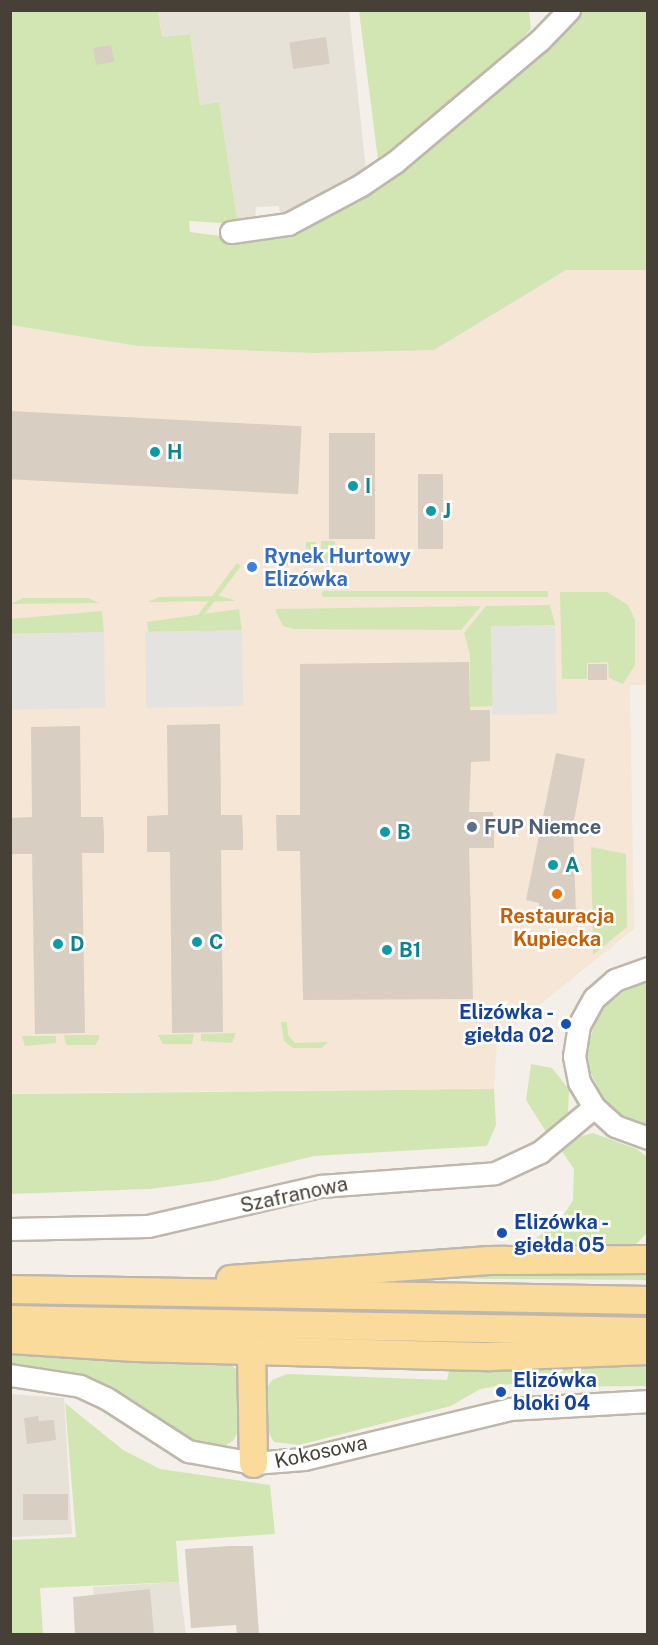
<!DOCTYPE html>
<html>
<head>
<meta charset="utf-8">
<style>
	body { margin:0 }
	#map { position:relative; width:658px; height:1645px; overflow:hidden; background:#f4f0e9; font-family:"Public Sans",sans-serif }
	div>[style] { position:absolute }
	.residential>* { inset:0; background:#e7e2d7 }
	.commercial>* { inset:0; background:#f5e6d5 }
	.green>* { inset:0; background:#d2e6b3; transform-origin:0 0 }
	.parking>* { inset:0; background:#e5e3e0; transform-origin:0 0 }
	.building>* { inset:0; background:#d8cec2; transform-origin:0 0 }
	.roads { filter:drop-shadow(2px 0 #bfb7ac) drop-shadow(-2px 0 #bfb7ac) drop-shadow(0 2px #bfb7ac) drop-shadow(0 -2px #bfb7ac) }
	.minor>* { height:21px; margin:-10.5px; padding:0 10.5px; transform-origin:10.5px; border-radius:10.5px; background:#fff }
	.major>* { height:27px; margin:-13.5px; padding:0 13.5px; transform-origin:13.5px; border-radius:13.5px; background:#fadb9b }
	.dots>* { width:16px; height:16px; translate:-50% -50%; box-sizing:border-box; border:3px solid #fff; border-radius:50% }
	span { translate:-50% -50%; white-space:nowrap; text-align:center; line-height:1.15; -webkit-text-stroke:5px #fff; paint-order:stroke }
	.culture-label { font-size:20px; color:#0d838f; font-weight:700 }
	.left { translate:0 -50%; text-align:left }
	.shop-label { font-size:20px; color:#366cbe; font-weight:700 }
	.service-label { font-size:20px; color:#4e5e75; font-weight:700 }
	.food-label { font-size:20px; color:#c56008; font-weight:700 }
	.transit-label { font-size:20px; color:#164399; font-weight:700 }
	.right { translate:-100% -50%; text-align:right }
	.street-label { font-size:20px; color:#474037 }
	.frame { position:absolute; inset:0; border:12px solid #474037; pointer-events:none }
</style>
</head>
<body>
<div id="map">
	<div class="residential">
		<i style="clip-path:polygon(158px 11px,349px 11px,366px 170px,281px 221px,279px 206px,256px 207px,255px 222px,238px 224px,219px 102px,200px 105px,190px 34px,162px 37px)"></i>
		<i style="clip-path:polygon(11px 1394px,64px 1398px,72px 1534px,11px 1537px)"></i>
		<i style="clip-path:polygon(179px 1582px,186px 1634px,96px 1634px,93px 1587px)"></i>
	</div>
	<div class="commercial">
		<i style="clip-path:polygon(566px 270px,647px 270px,648px 685px,630px 685px,634px 929px,497px 1039px,494px 1089px,11px 1093px,10px 325px,138px 346px,312px 353px,433px 350px)"></i>
	</div>
	<div class="green">
		<i style="clip-path:polygon(10px 11px,158px 11px,162px 37px,190px 34px,200px 105px,219px 102px,238px 224px,189px 221px,190px 232px,251px 240px,361px 185px,569px 11px,647px 11px,647px 270px,566px 270px,434px 350px,312px 353px,138px 346px,11px 325px)"></i>
		<i style="clip-path:polygon(359px 11px,529px 11px,531px 29px,492px 71px,378px 160px)"></i>
		<i style="clip-path:polygon(321px 541px,335px 541px,336px 565px,325px 565px,321px 560px)"></i>
		<i style="clip-path:polygon(306px 542px,316px 542px,316px 559px,312px 565px,275px 566px,274px 563px,305px 562px)"></i>
		<i style="left:237px;top:563px;width:5px;height:93px;rotate:37deg"></i>
		<i style="left:548px;top:591px;width:6px;height:226px;rotate:90deg"></i>
		<i style="clip-path:polygon(560px 592px,607px 592px,628px 605px,635px 620px,635px 665px,623px 684px,609px 678px,608px 662px,587px 663px,587px 679px,562px 679px)"></i>
		<i style="clip-path:polygon(221px 596px,236px 601px,148px 602px,159px 597px)"></i>
		<i style="clip-path:polygon(23px 598px,88px 598px,99px 603px,11px 604px)"></i>
		<i style="clip-path:polygon(550px 605px,555px 625px,491px 627px,493px 706px,470px 707px,470px 655px,464px 633px,486px 606px)"></i>
		<i style="clip-path:polygon(481px 606px,461px 630px,294px 629px,283px 626px,276px 612px,276px 609px)"></i>
		<i style="left:239px;top:609px;width:21px;height:93px;rotate:82deg"></i>
		<i style="left:102px;top:611px;width:21px;height:92px;rotate:85deg"></i>
		<i style="clip-path:polygon(591px 847px,626px 854px,627px 927px,593px 955px)"></i>
		<i style="clip-path:polygon(647px 982px,648px 982px,647px 1125px,627px 1119px,602px 1098px,589px 1069px,587px 1052px,595px 1021px,604px 1007px,630px 987px)"></i>
		<i style="clip-path:polygon(281px 1022px,287px 1022px,288px 1035px,295px 1043px,328px 1042px,322px 1048px,293px 1048px,284px 1041px)"></i>
		<i style="clip-path:polygon(236px 1033px,232px 1043px,201px 1041px,201px 1034px)"></i>
		<i style="clip-path:polygon(194px 1034px,192px 1044px,163px 1044px,158px 1035px)"></i>
		<i style="clip-path:polygon(64px 1035px,99px 1035px,99px 1039px,95px 1045px,66px 1045px)"></i>
		<i style="clip-path:polygon(22px 1036px,56px 1036px,56px 1043px,25px 1046px)"></i>
		<i style="clip-path:polygon(531px 1064px,552px 1068px,569px 1089px,568px 1114px,548px 1135px,526px 1100px)"></i>
		<i style="clip-path:polygon(494px 1089px,496px 1125px,487px 1146px,314px 1156px,213px 1181px,150px 1189px,11px 1194px,11px 1094px)"></i>
		<i style="clip-path:polygon(593px 1133px,637px 1149px,647px 1157px,646px 1234px,634px 1246px,584px 1247px,532px 1241px,560px 1221px,573px 1200px,574px 1169px,561px 1150px,575px 1138px)"></i>
		<i style="clip-path:polygon(648px 1268px,647px 1280px,386px 1278px,456px 1272px)"></i>
		<i style="left:11px;top:1298px;width:636px;height:9px;rotate:1deg"></i>
		<i style="clip-path:polygon(10px 1351px,221px 1358px,239px 1371px,241px 1426px,233px 1441px,220px 1449px,187px 1442px,100px 1383px,77px 1374px,11px 1366px)"></i>
		<i style="clip-path:polygon(647px 1362px,647px 1386px,533px 1387px,528px 1381px,480px 1389px,451px 1406px,299px 1445px,274px 1442px,266px 1429px,266px 1389px,272px 1380px,287px 1374px,447px 1380px,449px 1371px)"></i>
		<i style="clip-path:polygon(65px 1403px,123px 1450px,160px 1469px,270px 1485px,275px 1534px,176px 1541px,179px 1582px,40px 1588px,43px 1634px,11px 1634px,11px 1540px,76px 1537px)"></i>
	</div>
	<div class="parking">
		<i style="left:555px;top:625px;width:89px;height:64px;rotate:89deg"></i>
		<i style="left:242px;top:630px;width:76px;height:97px;rotate:89deg"></i>
		<i style="left:104px;top:632px;width:76px;height:93px;rotate:89deg"></i>
	</div>
	<div class="building">
		<i style="left:326px;top:37px;width:27px;height:37px;rotate:82deg"></i>
		<i style="left:111px;top:45px;width:17px;height:18px;rotate:80deg"></i>
		<i style="left:10px;top:411px;width:292px;height:68px;rotate:3deg"></i>
		<i style="left:329px;top:433px;width:46px;height:106px"></i>
		<i style="left:418px;top:474px;width:25px;height:75px"></i>
		<i style="clip-path:polygon(469px 662px,470px 710px,490px 710px,490px 761px,471px 762px,469px 812px,493px 812px,494px 831px,494px 848px,469px 848px,473px 999px,303px 1000px,300px 851px,277px 851px,276px 815px,300px 815px,300px 664px)"></i>
		<i style="left:588px;top:664px;width:19px;height:16px"></i>
		<i style="clip-path:polygon(220px 724px,221px 815px,242px 815px,243px 833px,243px 850px,221px 850px,223px 1032px,172px 1033px,170px 852px,147px 852px,147px 816px,168px 815px,167px 725px)"></i>
		<i style="clip-path:polygon(80px 726px,81px 817px,103px 817px,104px 834px,104px 853px,82px 853px,85px 1033px,35px 1034px,32px 854px,10px 854px,10px 818px,32px 817px,31px 727px)"></i>
		<i style="clip-path:polygon(556px 753px,585px 759px,573px 827px,576px 916px,539px 917px,539px 903px,526px 900px)"></i>
		<i style="clip-path:polygon(38px 1416px,39px 1421px,54px 1420px,56px 1440px,27px 1444px,24px 1418px)"></i>
		<i style="left:68px;top:1494px;width:26px;height:45px;rotate:90deg"></i>
		<i style="clip-path:polygon(230px 1546px,253px 1546px,259px 1635px,237px 1635px,236px 1625px,191px 1628px,185px 1549px)"></i>
		<i style="clip-path:polygon(150px 1589px,154px 1635px,75px 1635px,73px 1597px)"></i>
	</div>
	<div class="roads">
		<div class="minor">
			<i style="left:231px;top:232px;width:58px;rotate:-8deg"></i>
			<i style="left:288px;top:224px;width:83px;rotate:-28.1deg"></i>
			<i style="left:361px;top:185px;width:41px;rotate:-34.1deg"></i>
			<i style="left:395px;top:162px;width:189px;rotate:-40.1deg"></i>
			<i style="left:540px;top:40px;width:42px;rotate:-46deg"></i>
			<i style="left:648px;top:968px;width:35px;rotate:160deg"></i>
			<i style="left:615px;top:980px;width:28px;rotate:139deg"></i>
			<i style="left:594px;top:998px;width:31px;rotate:119deg"></i>
			<i style="left:579px;top:1025px;width:31px;rotate:99deg"></i>
			<i style="left:574px;top:1056px;width:26px;rotate:79deg"></i>
			<i style="left:579px;top:1082px;width:29px;rotate:59deg"></i>
			<i style="left:594px;top:1107px;width:28px;rotate:42deg"></i>
			<i style="left:615px;top:1126px;width:35px;rotate:20deg"></i>
			<i style="left:10px;top:1229px;width:138px;rotate:-1.2deg"></i>
			<i style="left:148px;top:1226px;width:177px;rotate:-13.1deg"></i>
			<i style="left:320px;top:1186px;width:175px;rotate:-4.2deg"></i>
			<i style="left:495px;top:1173px;width:50px;rotate:-25deg"></i>
			<i style="left:540px;top:1152px;width:70px;rotate:-39.8deg"></i>
			<i style="left:10px;top:1375px;width:71px;rotate:8.9deg"></i>
			<i style="left:80px;top:1386px;width:29px;rotate:25deg"></i>
			<i style="left:106px;top:1398px;width:98px;rotate:32.9deg"></i>
			<i style="left:188px;top:1451px;width:66px;rotate:10.5deg"></i>
			<i style="left:253px;top:1463px;width:51px;rotate:-4.5deg"></i>
			<i style="left:304px;top:1459px;width:212px;rotate:-13.6deg"></i>
			<i style="left:510px;top:1409px;width:138px;rotate:-3.3deg"></i>
		</div>
		<div class="major">
			<i style="left:230px;top:1279px;width:259px;rotate:-4.2deg"></i>
			<i style="left:488px;top:1260px;width:160px;rotate:-0.4deg"></i>
			<i style="left:10px;top:1289px;width:638px;rotate:0.99deg"></i>
			<i style="left:10px;top:1319px;width:638px;rotate:1.08deg"></i>
			<i style="left:10px;top:1339px;width:125px;rotate:3.7deg"></i>
			<i style="left:135px;top:1347px;width:355px;rotate:1.5deg"></i>
			<i style="left:490px;top:1356px;width:158px;rotate:-2.2deg"></i>
			<i style="left:251px;top:1350px;width:113px;rotate:89deg"></i>
		</div>
	</div>
	<div class="dots">
		<i style="left:155px;top:452px;background:#0f9aa8"></i>
		<i style="left:353px;top:486px;background:#0f9aa8"></i>
		<i style="left:431px;top:511px;background:#0f9aa8"></i>
		<i style="left:252px;top:567px;background:#3f7fe0"></i>
		<i style="left:472px;top:827px;background:#5c6f8a"></i>
		<i style="left:385px;top:832px;background:#0f9aa8"></i>
		<i style="left:553px;top:865px;background:#0f9aa8"></i>
		<i style="left:557px;top:894px;background:#e8710a"></i>
		<i style="left:197px;top:942px;background:#0f9aa8"></i>
		<i style="left:58px;top:944px;background:#0f9aa8"></i>
		<i style="left:387px;top:950px;background:#0f9aa8"></i>
		<i style="left:566px;top:1024px;background:#1a4fb4"></i>
		<i style="left:502px;top:1233px;background:#1a4fb4"></i>
		<i style="left:501px;top:1392px;background:#1a4fb4"></i>
	</div>
	<div class="culture-label">
		<span class="left" style="left:167px;top:452px">H</span>
		<span class="left" style="left:365px;top:486px">I</span>
		<span class="left" style="left:443px;top:511px">J</span>
		<span class="left" style="left:397px;top:832px">B</span>
		<span class="left" style="left:565px;top:865px">A</span>
		<span class="left" style="left:209px;top:942px">C</span>
		<span class="left" style="left:70px;top:944px">D</span>
		<span class="left" style="left:399px;top:950px">B1</span>
	</div>
	<div class="shop-label">
		<span class="left" style="left:264px;top:568px">Rynek Hurtowy<br>Elizówka</span>
	</div>
	<div class="service-label">
		<span class="left" style="left:484px;top:827px">FUP Niemce</span>
	</div>
	<div class="food-label">
		<span style="left:557px;top:928px">Restauracja<br>Kupiecka</span>
	</div>
	<div class="transit-label">
		<span class="right" style="left:554px;top:1024px">Elizówka -<br>giełda 02</span>
		<span class="left" style="left:514px;top:1234px">Elizówka -<br>giełda 05</span>
		<span class="left" style="left:513px;top:1392px">Elizówka<br>bloki 04</span>
	</div>
	<div class="street-label">
		<span style="left:294px;top:1195px;rotate:-12deg">Szafranowa</span>
		<span style="left:321px;top:1452px;rotate:-12deg">Kokosowa</span>
	</div>
	<div class="frame"></div>
</div>
</body>
</html>
